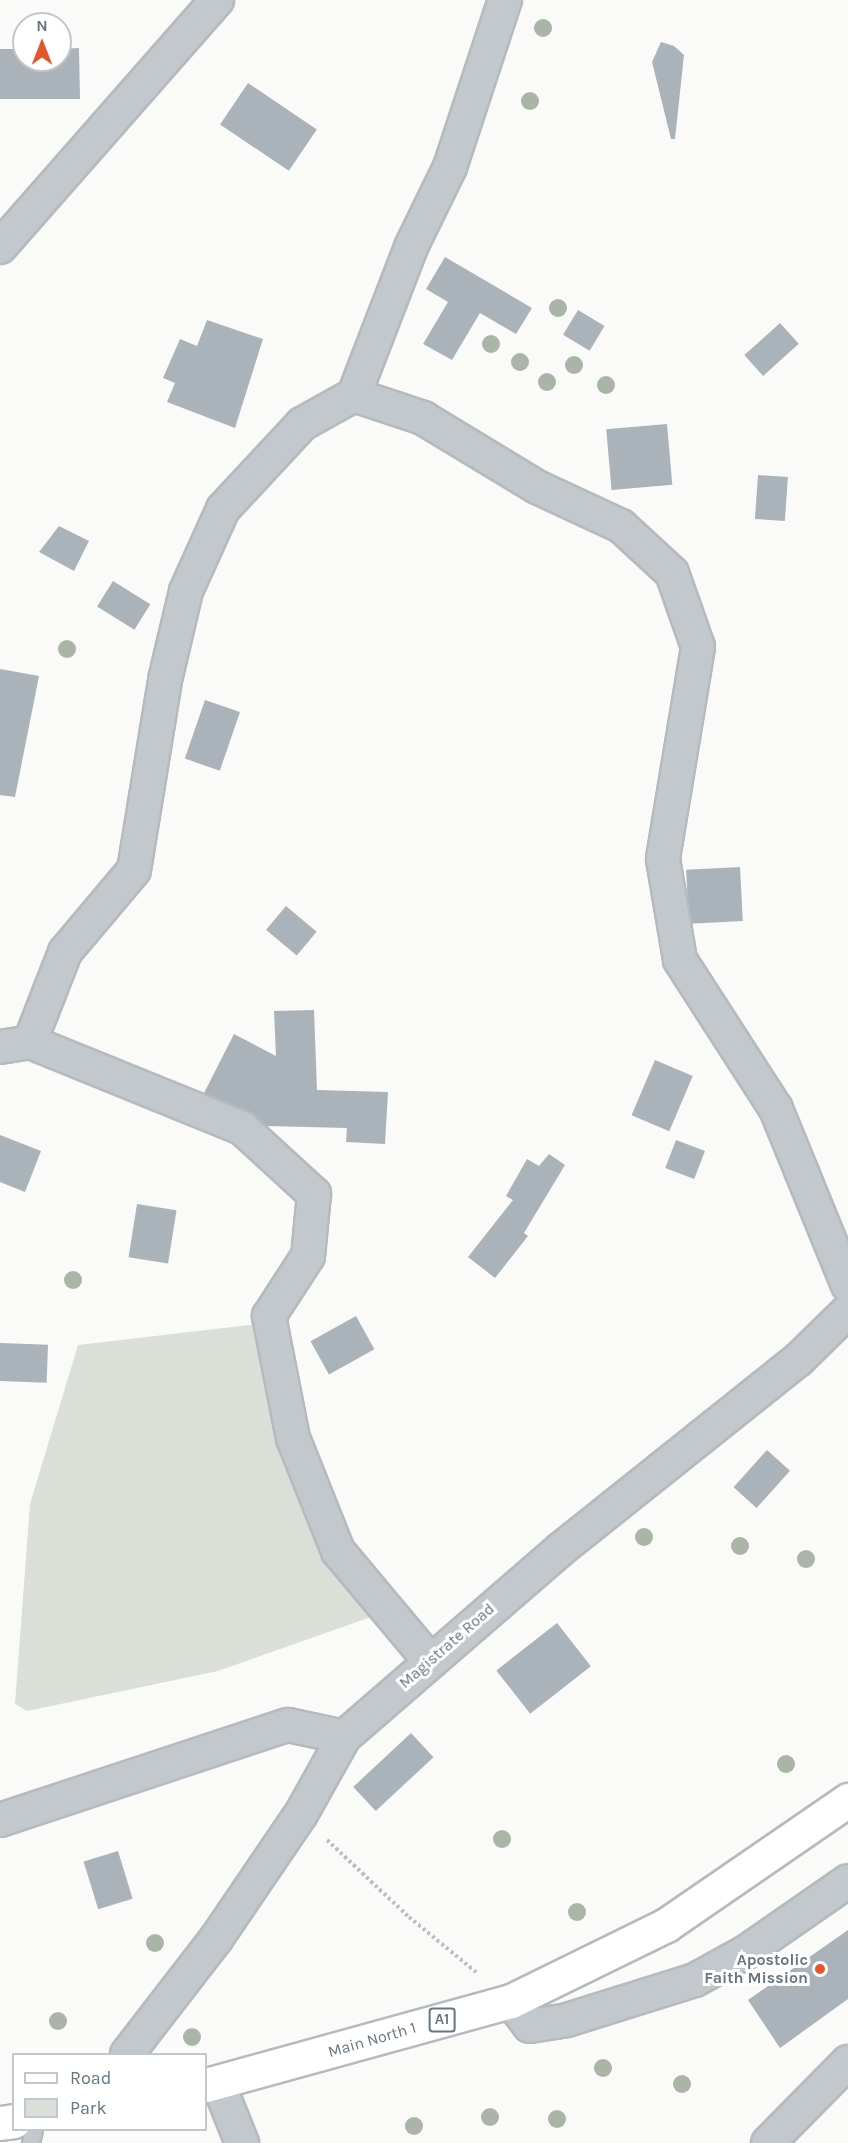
<!DOCTYPE html>
<html>
<head>
<meta charset="utf-8">
<style>
	body { margin:0 }
	#map { position:relative; width:848px; height:2143px; overflow:hidden; background:#fafaf8; font-family:Karla,sans-serif }
	div>[style] { position:absolute }
	.green>* { inset:0; background:#dadfd7 }
	.building>* { inset:0; background:#aab3b9; transform-origin:0 0 }
	.path>* { height:4px; margin-top:-2px; transform-origin:0; background:repeating-linear-gradient(90deg,#bbbfc2 0 3px,transparent 0 6px) }
	.roads { filter:drop-shadow(2px 0 #b5babe) drop-shadow(-2px 0 #b5babe) drop-shadow(0 2px #b5babe) drop-shadow(0 -2px #b5babe) }
	.lane>* { height:16px; margin:-8px; padding:0 8px; transform-origin:8px; border-radius:8px; background:#c3c8cc }
	.street>* { height:32px; margin:-16px; padding:0 16px; transform-origin:16px; border-radius:16px; background:#c3c8cc }
	.primary>* { height:33px; margin:-16.5px; padding:0 16.5px; transform-origin:16.5px; border-radius:16.5px; background:#fff }
	.trees>* { width:18px; height:18px; margin:-9px; border-radius:50%; background:#aab4a7 }
	.dots>* { width:16px; height:16px; translate:-50% -50%; box-sizing:border-box; border:3px solid #fff; border-radius:50% }
	span { translate:-50% -50%; white-space:nowrap; text-align:center; line-height:1.15; -webkit-text-stroke:6px #fff; paint-order:stroke }
	.shield-label span { padding:2px 4px; background:#fff; border:2px solid; border-radius:4px; -webkit-text-stroke-width:0 }
	.shield-label { font-size:15px; color:#657683; font-weight:700 }
	.street-label { font-size:16px; color:#657683 }
	.poi-label { font-size:16px; color:#657683; font-weight:700 }
	.right { translate:-100% -50%; text-align:right }
	.legend { position:absolute; left:12px; top:2053px; width:195px; height:78px; box-sizing:border-box; background:#fff; border:2px solid #c1c8cd; margin:0; padding:8px 10px; list-style:none; font-size:18px; color:#657683 }
	.legend li { display:flex; align-items:center; gap:12px; height:30px }
	.legend b { width:30px; border:2px solid #c1c8cd }
	.north { position:absolute; left:12px; top:12px; width:60px; height:60px; box-sizing:border-box; background:#fff; border:2px solid #c1c8cd; border-radius:50%; rotate:0deg; font-size:16px; font-weight:700; line-height:24px; text-align:center; color:#657683 }
	.north::after { content:''; display:block; margin:auto; width:21px; height:27px; background:#e4572e; clip-path:polygon(50% 0,100% 100%,50% 72%,0 100%) }
</style>
</head>
<body>
<div id="map">
	<div class="green">
		<i style="clip-path:polygon(259px 1324px,288px 1439px,340px 1579px,371px 1617px,218px 1671px,27px 1711px,15px 1704px,30px 1504px,78px 1345px)"></i>
	</div>
	<div class="building">
		<i style="clip-path:polygon(661px 42px,674px 46px,684px 55px,675px 139px,671px 139px,652px 62px)"></i>
		<i style="clip-path:polygon(79px 48px,80px 99px,0 99px,0 49px,24px 49px,24px 60px,60px 60px,60px 49px)"></i>
		<i style="left:248px;top:83px;width:83px;height:50px;rotate:34deg"></i>
		<i style="clip-path:polygon(445px 257px,532px 308px,516px 334px,480px 313px,452px 360px,423px 344px,448px 302px,426px 289px)"></i>
		<i style="left:578px;top:310px;width:31px;height:29px;rotate:31deg"></i>
		<i style="clip-path:polygon(207px 320px,263px 339px,235px 428px,167px 402px,175px 383px,163px 378px,180px 339px,197px 346px)"></i>
		<i style="left:780px;top:323px;width:28px;height:48px;rotate:48deg"></i>
		<i style="left:667px;top:424px;width:61px;height:61px;rotate:85deg"></i>
		<i style="left:758px;top:475px;width:30px;height:44px;rotate:4deg"></i>
		<i style="clip-path:polygon(59px 526px,89px 541px,74px 571px,39px 552px)"></i>
		<i style="left:113px;top:581px;width:44px;height:30px;rotate:32deg"></i>
		<i style="clip-path:polygon(0 669px,39px 676px,15px 797px,0 795px)"></i>
		<i style="left:205px;top:700px;width:37px;height:62px;rotate:19deg"></i>
		<i style="left:740px;top:867px;width:54px;height:54px;rotate:87deg"></i>
		<i style="left:286px;top:906px;width:40px;height:31px;rotate:40deg"></i>
		<i style="clip-path:polygon(314px 1010px,317px 1090px,388px 1092px,385px 1144px,346px 1142px,347px 1128px,267px 1126px,249px 1112px,204px 1093px,234px 1034px,276px 1056px,274px 1011px)"></i>
		<i style="left:655px;top:1060px;width:41px;height:60px;rotate:23deg"></i>
		<i style="clip-path:polygon(0 1135px,41px 1151px,25px 1192px,0 1182px)"></i>
		<i style="left:676px;top:1140px;width:31px;height:30px;rotate:21deg"></i>
		<i style="clip-path:polygon(549px 1154px,565px 1165px,524px 1233px,528px 1236px,495px 1278px,468px 1257px,513px 1200px,506px 1196px,527px 1159px,539px 1166px)"></i>
		<i style="left:137px;top:1204px;width:40px;height:54px;rotate:9deg"></i>
		<i style="left:356px;top:1316px;width:38px;height:52px;rotate:61deg"></i>
		<i style="left:0;top:1343px;width:48px;height:38px;rotate:2deg"></i>
		<i style="left:767px;top:1450px;width:31px;height:50px;rotate:42deg"></i>
		<i style="left:557px;top:1623px;width:55px;height:77px;rotate:52deg"></i>
		<i style="left:411px;top:1733px;width:33px;height:79px;rotate:47deg"></i>
		<i style="left:118px;top:1851px;width:50px;height:36px;rotate:73deg"></i>
		<i style="clip-path:polygon(848px 1930px,848px 1999px,780px 2048px,748px 2000px)"></i>
	</div>
	<div class="path">
		<i style="left:327px;top:1840px;width:112px;rotate:43.2deg"></i>
		<i style="left:409px;top:1917px;width:87px;rotate:39.4deg"></i>
	</div>
	<div class="roads">
		<div class="lane">
			<i style="left:31px;top:2143px;width:13px;rotate:-77deg"></i>
		</div>
		<div class="street">
			<i style="left:0;top:247px;width:329px;rotate:-48.7deg"></i>
			<i style="left:354px;top:395px;width:73px;rotate:18.4deg"></i>
			<i style="left:423px;top:418px;width:133px;rotate:31.2deg"></i>
			<i style="left:537px;top:487px;width:93px;rotate:24.9deg"></i>
			<i style="left:621px;top:526px;width:69px;rotate:42.7deg"></i>
			<i style="left:672px;top:573px;width:78px;rotate:70.6deg"></i>
			<i style="left:698px;top:647px;width:215px;rotate:99.4deg"></i>
			<i style="left:663px;top:859px;width:102px;rotate:80.4deg"></i>
			<i style="left:680px;top:960px;width:177px;rotate:57.2deg"></i>
			<i style="left:776px;top:1109px;width:190px;rotate:67.8deg"></i>
			<i style="left:30px;top:1042px;width:229px;rotate:22.1deg"></i>
			<i style="left:242px;top:1128px;width:98px;rotate:42.5deg"></i>
			<i style="left:314px;top:1194px;width:62px;rotate:95.5deg"></i>
			<i style="left:308px;top:1256px;width:72px;rotate:123deg"></i>
			<i style="left:269px;top:1316px;width:124px;rotate:78.9deg"></i>
			<i style="left:293px;top:1438px;width:122px;rotate:68.3deg"></i>
			<i style="left:338px;top:1551px;width:143px;rotate:50.1deg"></i>
			<i style="left:0;top:1047px;width:30px;rotate:-9deg"></i>
			<i style="left:30px;top:1042px;width:97px;rotate:-68.7deg"></i>
			<i style="left:65px;top:952px;width:107px;rotate:-49.9deg"></i>
			<i style="left:134px;top:870px;width:193px;rotate:-80.7deg"></i>
			<i style="left:165px;top:680px;width:91px;rotate:-76.7deg"></i>
			<i style="left:186px;top:591px;width:90px;rotate:-65.7deg"></i>
			<i style="left:223px;top:509px;width:116px;rotate:-47.1deg"></i>
			<i style="left:302px;top:424px;width:60px;rotate:-29.1deg"></i>
			<i style="left:354px;top:395px;width:159px;rotate:-68.9deg"></i>
			<i style="left:411px;top:247px;width:89px;rotate:-64deg"></i>
			<i style="left:450px;top:167px;width:176px;rotate:-71.8deg"></i>
			<i style="left:0;top:1820px;width:303px;rotate:-18.3deg"></i>
			<i style="left:288px;top:1725px;width:57px;rotate:12.1deg"></i>
			<i style="left:511px;top:2001px;width:31px;rotate:53deg"></i>
			<i style="left:530px;top:2026px;width:37px;rotate:-9deg"></i>
			<i style="left:567px;top:2020px;width:134px;rotate:-17.4deg"></i>
			<i style="left:695px;top:1980px;width:58px;rotate:-28.8deg"></i>
			<i style="left:746px;top:1952px;width:124px;rotate:-34.8deg"></i>
			<i style="left:127px;top:2054px;width:145px;rotate:-52.3deg"></i>
			<i style="left:216px;top:1939px;width:151px;rotate:-55.8deg"></i>
			<i style="left:301px;top:1814px;width:88px;rotate:-60.8deg"></i>
			<i style="left:344px;top:1737px;width:287px;rotate:-40.9deg"></i>
			<i style="left:561px;top:1549px;width:303px;rotate:-38.6deg"></i>
			<i style="left:798px;top:1360px;width:70px;rotate:-44.4deg"></i>
			<i style="left:218px;top:2083px;width:65px;rotate:68.2deg"></i>
			<i style="left:768px;top:2143px;width:114px;rotate:-45.4deg"></i>
		</div>
		<div class="primary">
			<i style="left:206px;top:2085px;width:316px;rotate:-15.4deg"></i>
			<i style="left:511px;top:2001px;width:173px;rotate:-26.1deg"></i>
			<i style="left:666px;top:1925px;width:221px;rotate:-34.5deg"></i>
			<i style="left:0;top:2123px;width:14px;rotate:-8deg"></i>
		</div>
	</div>
	<div class="trees">
		<i style="left:543px;top:28px"></i>
		<i style="left:530px;top:101px"></i>
		<i style="left:558px;top:308px"></i>
		<i style="left:491px;top:344px"></i>
		<i style="left:520px;top:362px"></i>
		<i style="left:574px;top:365px"></i>
		<i style="left:547px;top:382px"></i>
		<i style="left:606px;top:385px"></i>
		<i style="left:67px;top:649px"></i>
		<i style="left:73px;top:1280px"></i>
		<i style="left:644px;top:1537px"></i>
		<i style="left:740px;top:1546px"></i>
		<i style="left:806px;top:1559px"></i>
		<i style="left:786px;top:1764px"></i>
		<i style="left:502px;top:1839px"></i>
		<i style="left:577px;top:1912px"></i>
		<i style="left:155px;top:1943px"></i>
		<i style="left:58px;top:2021px"></i>
		<i style="left:192px;top:2037px"></i>
		<i style="left:603px;top:2068px"></i>
		<i style="left:682px;top:2084px"></i>
		<i style="left:490px;top:2117px"></i>
		<i style="left:557px;top:2119px"></i>
		<i style="left:414px;top:2126px"></i>
	</div>
	<div class="dots">
		<i style="left:820px;top:1969px;background:#e4572e"></i>
	</div>
	<div class="shield-label">
		<span style="left:442px;top:2020px">A1</span>
	</div>
	<div class="street-label">
		<span style="left:447px;top:1646px;rotate:-41deg">Magistrate Road</span>
		<span style="left:372px;top:2040px;rotate:-16deg">Main North 1</span>
	</div>
	<div class="poi-label">
		<span class="right" style="left:808px;top:1969px">Apostolic<br>Faith Mission</span>
	</div>
	<ul class="legend">
	<li><b style="height:8px;background:#fff"></b>Road</li>
	<li><b style="height:16px;background:#dadfd7"></b>Park</li>
	</ul>
	<div class="north">N</div>
</div>
</body>
</html>
